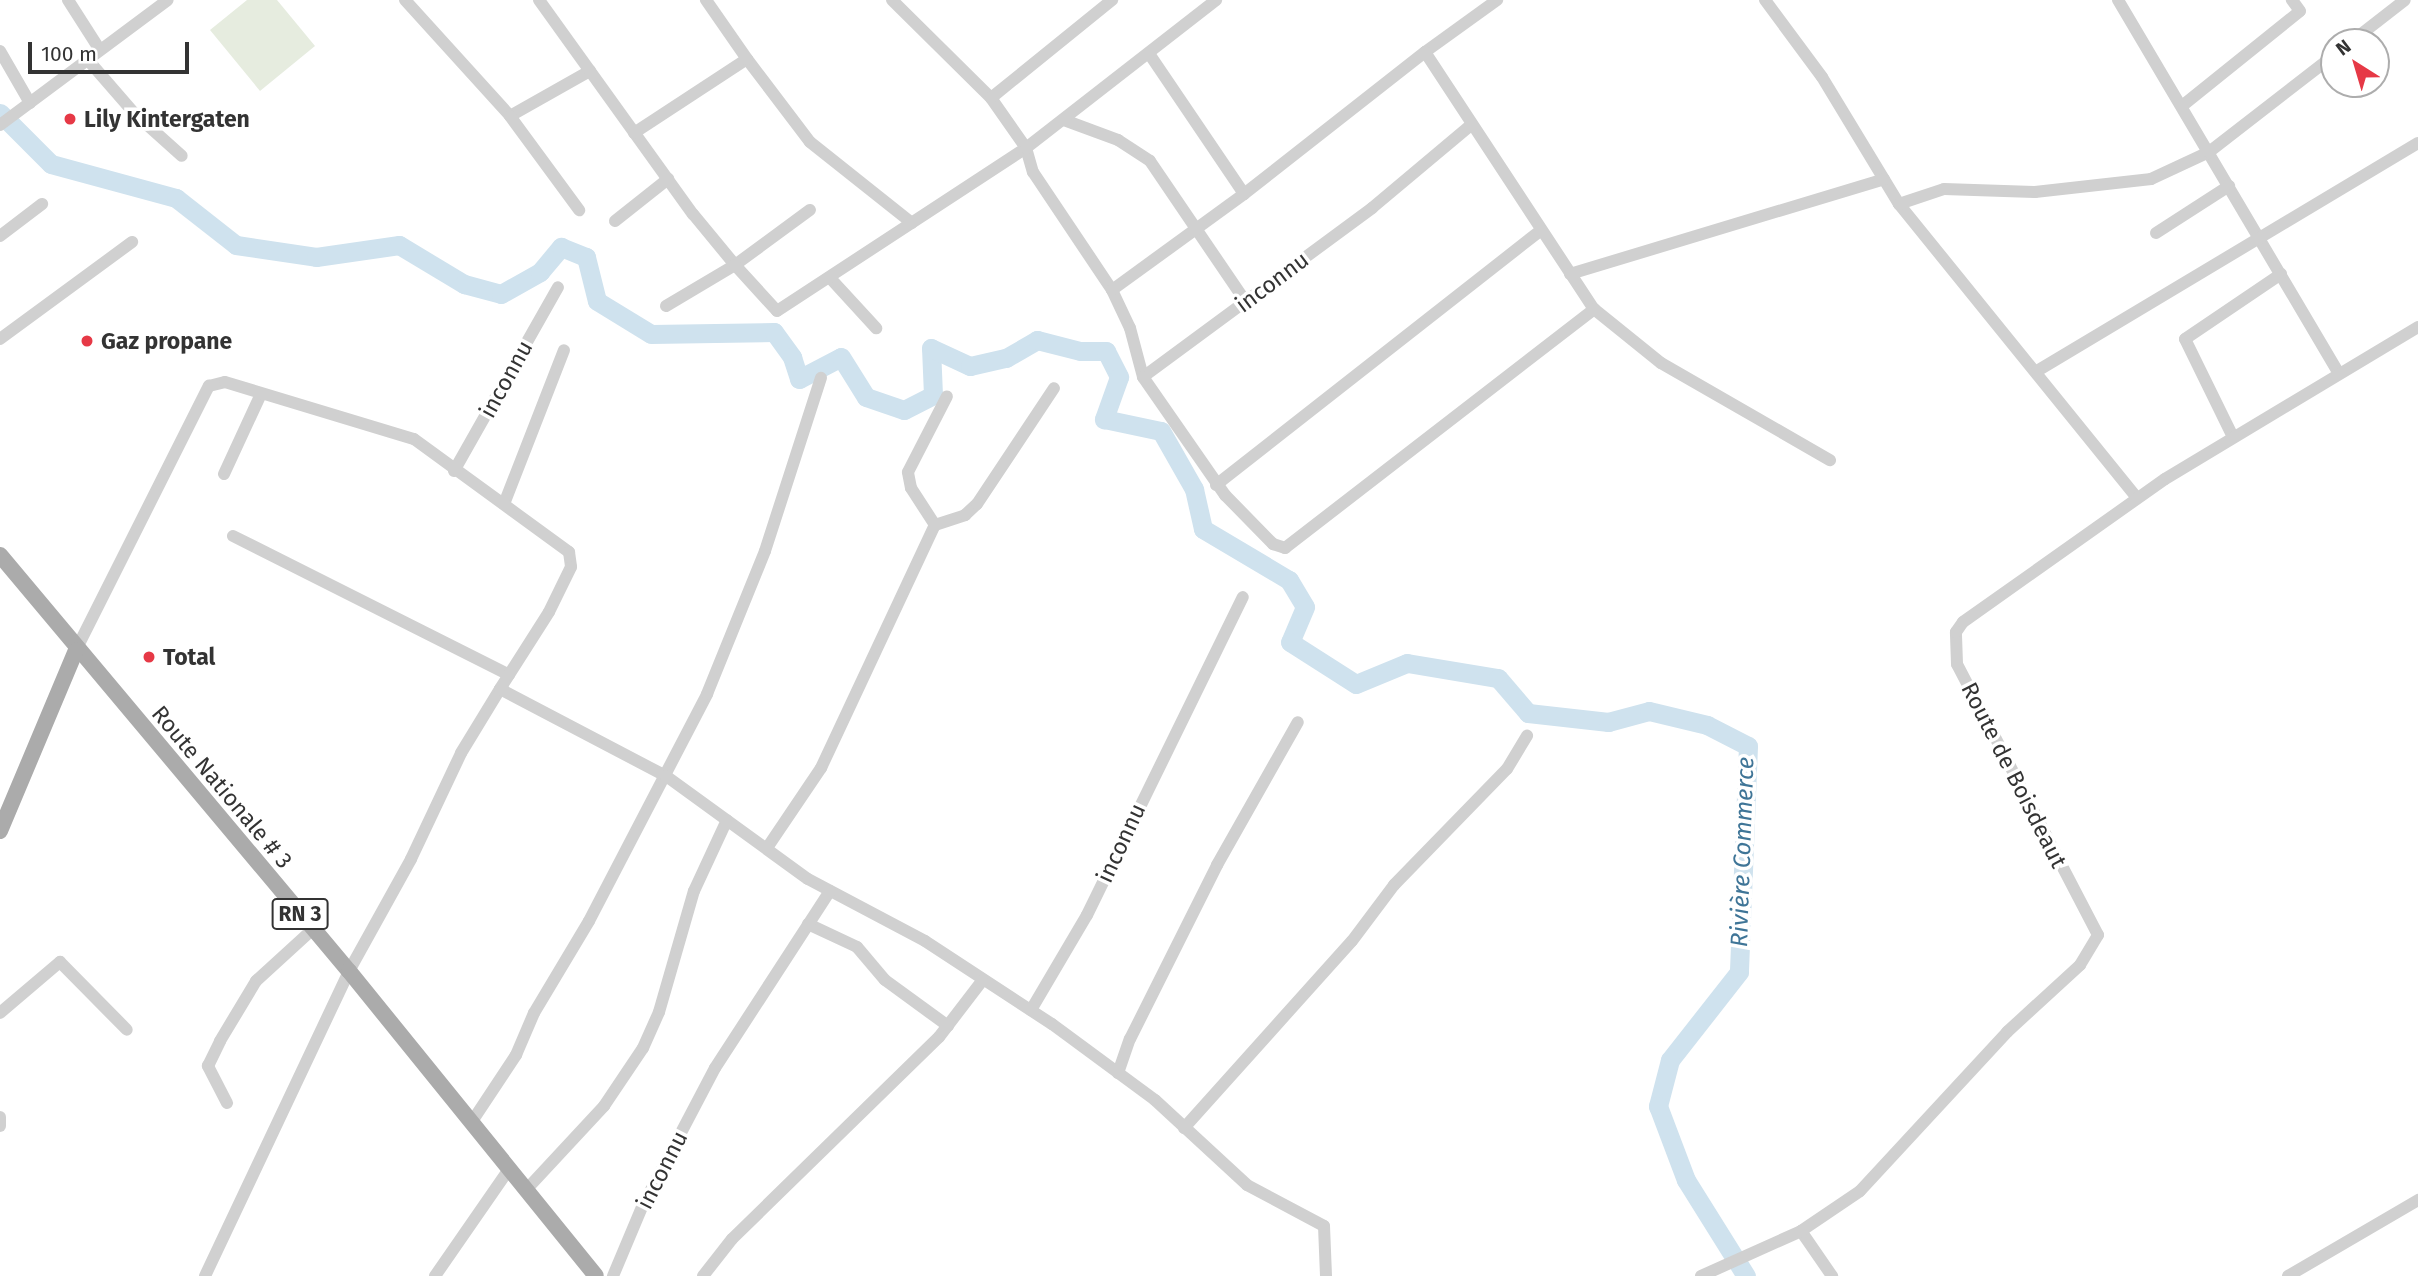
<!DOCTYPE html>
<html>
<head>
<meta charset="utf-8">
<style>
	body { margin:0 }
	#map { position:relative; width:2418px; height:1276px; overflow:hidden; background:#fff; font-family:"Fira Sans",sans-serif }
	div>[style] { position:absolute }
	.green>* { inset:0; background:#e6ecdf }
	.river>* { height:19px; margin:-9.5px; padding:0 9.5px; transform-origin:9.5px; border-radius:9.5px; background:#cfe2ee }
	.minor>* { height:12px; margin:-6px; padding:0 6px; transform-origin:6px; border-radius:6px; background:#d0d0d0 }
	.major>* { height:16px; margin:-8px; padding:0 8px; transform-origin:8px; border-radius:8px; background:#ababab }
	.dots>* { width:19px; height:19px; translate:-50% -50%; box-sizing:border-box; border:4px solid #fff; border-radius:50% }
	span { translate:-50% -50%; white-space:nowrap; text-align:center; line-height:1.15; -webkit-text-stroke:7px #fff; paint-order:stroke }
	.shield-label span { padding:2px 5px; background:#fff; border:2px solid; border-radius:5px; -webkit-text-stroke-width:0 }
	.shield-label { font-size:21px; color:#333; font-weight:700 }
	.poi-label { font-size:23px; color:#333; font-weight:700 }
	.left { translate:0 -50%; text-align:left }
	.street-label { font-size:23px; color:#333 }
	.water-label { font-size:24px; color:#3f7597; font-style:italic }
	.north { position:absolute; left:2320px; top:28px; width:70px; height:70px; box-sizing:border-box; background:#fff; border:2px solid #adadad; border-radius:50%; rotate:323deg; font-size:19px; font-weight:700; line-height:28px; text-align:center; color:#333 }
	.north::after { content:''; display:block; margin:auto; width:24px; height:32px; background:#e63946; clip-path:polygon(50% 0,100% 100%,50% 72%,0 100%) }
	.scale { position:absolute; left:28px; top:42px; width:161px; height:32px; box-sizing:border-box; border:4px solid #333; border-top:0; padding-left:9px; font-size:21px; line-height:24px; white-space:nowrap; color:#333; -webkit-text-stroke:5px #fff; paint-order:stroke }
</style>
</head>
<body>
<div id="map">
	<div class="green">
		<i style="clip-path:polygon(247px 0,277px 0,315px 46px,260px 91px,210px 30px)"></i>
	</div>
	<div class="river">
		<i style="left:0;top:113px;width:72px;rotate:45deg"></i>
		<i style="left:51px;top:164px;width:130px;rotate:15.2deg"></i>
		<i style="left:176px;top:198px;width:76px;rotate:38.1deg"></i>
		<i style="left:236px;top:245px;width:81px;rotate:8.5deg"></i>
		<i style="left:316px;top:257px;width:84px;rotate:-8.2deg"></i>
		<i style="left:399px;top:245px;width:76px;rotate:31deg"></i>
		<i style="left:464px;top:284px;width:38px;rotate:15deg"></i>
		<i style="left:501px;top:294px;width:45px;rotate:-29.4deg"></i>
		<i style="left:540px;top:272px;width:33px;rotate:-50deg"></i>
		<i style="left:561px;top:247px;width:27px;rotate:22deg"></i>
		<i style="left:586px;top:257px;width:45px;rotate:76deg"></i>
		<i style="left:597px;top:301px;width:63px;rotate:31.4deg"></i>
		<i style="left:651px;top:334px;width:123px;rotate:-0.9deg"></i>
		<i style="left:774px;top:332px;width:31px;rotate:54deg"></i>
		<i style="left:792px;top:357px;width:23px;rotate:72deg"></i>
		<i style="left:799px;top:379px;width:47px;rotate:-27.6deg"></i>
		<i style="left:841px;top:357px;width:47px;rotate:58deg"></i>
		<i style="left:866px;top:397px;width:40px;rotate:18.9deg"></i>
		<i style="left:904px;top:410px;width:33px;rotate:-27deg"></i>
		<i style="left:933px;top:395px;width:47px;rotate:-92.4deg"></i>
		<i style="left:931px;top:348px;width:43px;rotate:24.8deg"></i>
		<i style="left:970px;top:366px;width:37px;rotate:-13deg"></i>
		<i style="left:1006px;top:358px;width:36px;rotate:-30deg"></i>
		<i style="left:1037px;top:340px;width:44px;rotate:14.3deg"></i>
		<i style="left:1080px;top:351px;width:26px"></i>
		<i style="left:1106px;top:351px;width:29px;rotate:63deg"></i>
		<i style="left:1119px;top:377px;width:45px;rotate:109.7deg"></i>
		<i style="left:1104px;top:419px;width:58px;rotate:11.9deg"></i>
		<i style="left:1161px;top:431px;width:67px;rotate:60.4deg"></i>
		<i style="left:1194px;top:489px;width:41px;rotate:77.3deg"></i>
		<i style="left:1203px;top:529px;width:100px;rotate:30.7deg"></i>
		<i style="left:1289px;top:580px;width:31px;rotate:59deg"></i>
		<i style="left:1305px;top:607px;width:38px;rotate:113deg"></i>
		<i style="left:1290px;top:642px;width:78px;rotate:32.5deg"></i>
		<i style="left:1356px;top:684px;width:55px;rotate:-22.4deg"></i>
		<i style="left:1407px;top:663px;width:92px;rotate:9.4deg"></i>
		<i style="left:1498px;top:678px;width:46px;rotate:49.4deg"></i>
		<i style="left:1528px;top:713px;width:81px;rotate:6.4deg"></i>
		<i style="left:1608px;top:722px;width:42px;rotate:-15deg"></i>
		<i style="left:1649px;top:711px;width:60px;rotate:13.6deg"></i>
		<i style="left:1707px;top:725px;width:46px;rotate:27.1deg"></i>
		<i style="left:1748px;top:746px;width:226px;rotate:92.3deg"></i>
		<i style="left:1739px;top:972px;width:112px;rotate:128.1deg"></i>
		<i style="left:1670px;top:1060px;width:48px;rotate:104.6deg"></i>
		<i style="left:1658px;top:1106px;width:79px;rotate:69.3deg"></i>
		<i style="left:1686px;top:1180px;width:113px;rotate:58deg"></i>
	</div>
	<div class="minor">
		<i style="left:68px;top:0;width:59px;rotate:57.4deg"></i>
		<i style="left:405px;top:0;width:156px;rotate:47.8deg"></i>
		<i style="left:510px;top:116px;width:92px;rotate:-29.4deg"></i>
		<i style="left:539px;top:0;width:264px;rotate:54.3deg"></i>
		<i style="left:693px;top:214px;width:66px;rotate:50.5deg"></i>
		<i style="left:735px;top:265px;width:93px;rotate:-36.3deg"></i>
		<i style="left:892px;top:0;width:139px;rotate:44.7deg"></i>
		<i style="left:991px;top:98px;width:61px;rotate:55deg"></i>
		<i style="left:1026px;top:148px;width:25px;rotate:74deg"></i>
		<i style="left:1033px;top:172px;width:142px;rotate:56.2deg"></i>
		<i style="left:1112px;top:290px;width:42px;rotate:64.7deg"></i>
		<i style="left:1130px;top:328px;width:51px;rotate:75.1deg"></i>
		<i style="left:1143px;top:377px;width:285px;rotate:-36.4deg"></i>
		<i style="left:1372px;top:208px;width:129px;rotate:-40deg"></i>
		<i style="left:1765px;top:0;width:96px;rotate:53.5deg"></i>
		<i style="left:1822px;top:77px;width:149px;rotate:58.8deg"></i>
		<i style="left:1899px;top:204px;width:378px;rotate:51deg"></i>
		<i style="left:2118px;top:0;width:432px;rotate:59.4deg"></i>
		<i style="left:2351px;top:42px;width:68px;rotate:-37.9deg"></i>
		<i style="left:0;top:51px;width:60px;rotate:60deg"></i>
		<i style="left:1425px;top:52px;width:89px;rotate:-35.8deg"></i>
		<i style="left:1150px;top:55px;width:168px;rotate:55.9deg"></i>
		<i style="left:1244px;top:194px;width:230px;rotate:-38.1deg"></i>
		<i style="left:1425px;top:52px;width:308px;rotate:56.7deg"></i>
		<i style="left:1594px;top:309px;width:86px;rotate:38.9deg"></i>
		<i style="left:1661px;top:363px;width:195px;rotate:29.9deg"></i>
		<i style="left:747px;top:59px;width:104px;rotate:52.8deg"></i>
		<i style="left:810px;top:142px;width:130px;rotate:38.5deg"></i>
		<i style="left:88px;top:60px;width:70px;rotate:49deg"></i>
		<i style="left:134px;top:113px;width:64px;rotate:41.9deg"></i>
		<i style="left:991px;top:98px;width:156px;rotate:-39deg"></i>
		<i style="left:2182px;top:106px;width:151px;rotate:-38.8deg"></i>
		<i style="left:2300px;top:11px;width:14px;rotate:-126deg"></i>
		<i style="left:510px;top:116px;width:117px;rotate:53.7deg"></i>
		<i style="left:1064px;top:120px;width:58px;rotate:20.3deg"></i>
		<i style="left:1118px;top:140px;width:38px;rotate:33deg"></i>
		<i style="left:1150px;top:161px;width:171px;rotate:55.8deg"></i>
		<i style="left:0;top:125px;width:209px;rotate:-36.7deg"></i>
		<i style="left:634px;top:133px;width:135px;rotate:-33.2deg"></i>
		<i style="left:747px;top:59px;width:72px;rotate:-124.8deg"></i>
		<i style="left:1899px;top:204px;width:47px;rotate:-18.4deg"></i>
		<i style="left:1944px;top:189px;width:91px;rotate:1.9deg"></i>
		<i style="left:2035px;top:192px;width:117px;rotate:-6.4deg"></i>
		<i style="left:2151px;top:179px;width:64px;rotate:-25deg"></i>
		<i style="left:2209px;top:152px;width:158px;rotate:-37.8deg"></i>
		<i style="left:615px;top:221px;width:68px;rotate:-38.4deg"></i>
		<i style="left:2156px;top:233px;width:87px;rotate:-32.8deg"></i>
		<i style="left:0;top:236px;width:53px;rotate:-37.3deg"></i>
		<i style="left:1570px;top:274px;width:328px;rotate:-16.8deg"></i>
		<i style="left:831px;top:279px;width:67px;rotate:47.4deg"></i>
		<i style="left:1112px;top:290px;width:163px;rotate:-36deg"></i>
		<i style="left:666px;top:306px;width:80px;rotate:-30.7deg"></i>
		<i style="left:735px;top:265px;width:62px;rotate:47.6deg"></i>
		<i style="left:777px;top:311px;width:298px;rotate:-33.2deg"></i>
		<i style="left:1026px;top:148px;width:241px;rotate:-37.9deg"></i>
		<i style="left:0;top:339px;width:164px;rotate:-36.3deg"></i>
		<i style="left:2037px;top:371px;width:444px;rotate:-30.9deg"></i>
		<i style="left:1143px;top:377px;width:144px;rotate:55.2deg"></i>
		<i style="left:1225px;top:495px;width:69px;rotate:45.6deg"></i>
		<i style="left:1273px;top:544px;width:13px;rotate:18deg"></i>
		<i style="left:1285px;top:548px;width:391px;rotate:-37.7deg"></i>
		<i style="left:2233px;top:437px;width:109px;rotate:-116.1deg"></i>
		<i style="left:2185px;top:339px;width:116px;rotate:-34.1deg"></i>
		<i style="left:454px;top:471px;width:211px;rotate:-60.5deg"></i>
		<i style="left:224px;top:474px;width:88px;rotate:-65.2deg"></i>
		<i style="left:1216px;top:485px;width:413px;rotate:-38.1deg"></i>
		<i style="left:504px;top:504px;width:165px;rotate:-68.7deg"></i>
		<i style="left:935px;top:525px;width:44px;rotate:-123deg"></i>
		<i style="left:911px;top:488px;width:16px;rotate:-101deg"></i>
		<i style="left:908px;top:472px;width:85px;rotate:-62.8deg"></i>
		<i style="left:233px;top:536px;width:309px;rotate:26.7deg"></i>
		<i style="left:76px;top:650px;width:296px;rotate:-63.3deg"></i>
		<i style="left:209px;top:386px;width:16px;rotate:-14deg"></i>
		<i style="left:225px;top:382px;width:197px;rotate:16.8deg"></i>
		<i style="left:414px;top:439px;width:192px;rotate:36.1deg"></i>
		<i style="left:569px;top:552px;width:15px;rotate:82deg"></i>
		<i style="left:571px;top:567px;width:50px;rotate:116.1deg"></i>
		<i style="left:549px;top:612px;width:91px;rotate:122.5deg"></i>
		<i style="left:767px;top:848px;width:97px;rotate:-56deg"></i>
		<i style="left:821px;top:768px;width:268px;rotate:-64.9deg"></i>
		<i style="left:935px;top:525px;width:32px;rotate:-18deg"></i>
		<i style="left:965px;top:515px;width:16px;rotate:-43deg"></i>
		<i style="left:977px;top:504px;width:139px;rotate:-56.4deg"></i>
		<i style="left:808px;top:924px;width:54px;rotate:25.1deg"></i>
		<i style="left:857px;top:947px;width:43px;rotate:49.7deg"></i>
		<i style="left:885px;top:980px;width:78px;rotate:36.1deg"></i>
		<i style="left:1031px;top:1010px;width:110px;rotate:-59.5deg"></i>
		<i style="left:1087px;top:915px;width:354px;rotate:-63.9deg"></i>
		<i style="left:0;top:1013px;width:79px;rotate:-40.4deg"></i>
		<i style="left:60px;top:962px;width:95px;rotate:45.4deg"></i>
		<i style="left:1118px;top:1073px;width:36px;rotate:-71deg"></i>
		<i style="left:1130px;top:1039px;width:195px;rotate:-63.4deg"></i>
		<i style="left:1217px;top:865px;width:164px;rotate:-60.5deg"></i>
		<i style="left:227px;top:1103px;width:42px;rotate:-117.2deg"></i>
		<i style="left:208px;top:1066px;width:28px;rotate:-64deg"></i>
		<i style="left:220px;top:1041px;width:70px;rotate:-59deg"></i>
		<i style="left:256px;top:981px;width:77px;rotate:-42.4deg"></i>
		<i style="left:0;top:1117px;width:9px;rotate:90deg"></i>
		<i style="left:471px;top:1123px;width:82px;rotate:-56.5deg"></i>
		<i style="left:516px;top:1055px;width:46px;rotate:-66.8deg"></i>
		<i style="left:534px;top:1013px;width:107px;rotate:-59.1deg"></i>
		<i style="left:589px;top:921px;width:256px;rotate:-62.5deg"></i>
		<i style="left:707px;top:694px;width:154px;rotate:-67.9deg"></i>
		<i style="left:765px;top:551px;width:182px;rotate:-72.1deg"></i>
		<i style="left:1184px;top:1128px;width:251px;rotate:-48.1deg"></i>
		<i style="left:1352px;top:941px;width:70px;rotate:-53.1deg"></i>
		<i style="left:1394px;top:885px;width:162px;rotate:-45.8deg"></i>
		<i style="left:1507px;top:769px;width:39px;rotate:-59deg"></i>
		<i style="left:526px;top:1190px;width:115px;rotate:-47.1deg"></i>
		<i style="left:604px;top:1106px;width:70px;rotate:-56.1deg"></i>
		<i style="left:643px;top:1048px;width:39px;rotate:-66deg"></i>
		<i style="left:659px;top:1012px;width:126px;rotate:-73.9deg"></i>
		<i style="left:694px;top:891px;width:78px;rotate:-65.1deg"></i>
		<i style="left:1801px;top:1231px;width:55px;rotate:55.4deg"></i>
		<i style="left:205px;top:1276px;width:337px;rotate:-64.7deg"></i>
		<i style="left:349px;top:971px;width:128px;rotate:-61deg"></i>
		<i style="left:411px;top:859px;width:117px;rotate:-64.7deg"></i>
		<i style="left:461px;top:753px;width:75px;rotate:-58.6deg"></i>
		<i style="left:500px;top:689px;width:187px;rotate:27.7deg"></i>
		<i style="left:666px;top:776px;width:175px;rotate:36deg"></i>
		<i style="left:808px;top:879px;width:132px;rotate:27.9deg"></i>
		<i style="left:925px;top:941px;width:152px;rotate:33.2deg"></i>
		<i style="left:1052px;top:1024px;width:128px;rotate:36.4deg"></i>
		<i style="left:1155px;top:1100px;width:125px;rotate:42.7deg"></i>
		<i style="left:1247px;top:1185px;width:87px;rotate:28deg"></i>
		<i style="left:1324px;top:1226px;width:50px;rotate:87.7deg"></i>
		<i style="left:435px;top:1276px;width:130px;rotate:-55.3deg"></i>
		<i style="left:613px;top:1276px;width:75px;rotate:-67.2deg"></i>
		<i style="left:642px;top:1207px;width:157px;rotate:-62.3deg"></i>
		<i style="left:715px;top:1068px;width:211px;rotate:-57deg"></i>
		<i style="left:703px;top:1276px;width:47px;rotate:-51.9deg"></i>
		<i style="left:732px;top:1239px;width:289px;rotate:-44.3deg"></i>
		<i style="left:939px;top:1037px;width:71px;rotate:-52.5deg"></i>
		<i style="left:1701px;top:1276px;width:110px;rotate:-24.2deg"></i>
		<i style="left:1801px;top:1231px;width:71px;rotate:-34.1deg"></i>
		<i style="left:1860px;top:1191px;width:217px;rotate:-47.2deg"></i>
		<i style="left:2007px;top:1032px;width:99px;rotate:-42.5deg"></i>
		<i style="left:2080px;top:965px;width:35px;rotate:-59deg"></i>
		<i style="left:2098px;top:935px;width:305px;rotate:-117.5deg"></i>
		<i style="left:1957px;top:664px;width:32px;rotate:-92deg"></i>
		<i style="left:1956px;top:632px;width:12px;rotate:-55deg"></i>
		<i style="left:1963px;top:622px;width:247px;rotate:-35.3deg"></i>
		<i style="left:2165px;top:479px;width:295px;rotate:-31deg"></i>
		<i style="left:2288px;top:1276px;width:151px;rotate:-30.3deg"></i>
	</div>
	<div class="major">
		<i style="left:0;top:555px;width:543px;rotate:50.01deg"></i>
		<i style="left:349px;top:971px;width:392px;rotate:51deg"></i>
		<i style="left:0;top:831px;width:196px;rotate:-67.2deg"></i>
	</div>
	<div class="dots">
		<i style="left:70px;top:119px;background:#e63946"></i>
		<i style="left:87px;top:341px;background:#e63946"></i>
		<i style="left:149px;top:657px;background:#e63946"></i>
	</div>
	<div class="shield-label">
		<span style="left:300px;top:914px">RN 3</span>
	</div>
	<div class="poi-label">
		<span class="left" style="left:84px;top:119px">Lily Kintergaten</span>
		<span class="left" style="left:101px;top:341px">Gaz propane</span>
		<span class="left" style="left:163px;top:657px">Total</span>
	</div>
	<div class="street-label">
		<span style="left:1272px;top:282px;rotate:-37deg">inconnu</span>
		<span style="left:506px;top:379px;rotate:-61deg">inconnu</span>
		<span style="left:2014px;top:775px;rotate:63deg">Route de Boisdeaut</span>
		<span style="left:222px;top:787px;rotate:50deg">Route Nationale # 3</span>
		<span style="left:1121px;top:843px;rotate:-65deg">inconnu</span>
		<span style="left:662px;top:1170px;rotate:-63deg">inconnu</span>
	</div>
	<div class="water-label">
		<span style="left:1743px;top:852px;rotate:-88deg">Rivière Commerce</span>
	</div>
	<div class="north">N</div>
	<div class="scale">100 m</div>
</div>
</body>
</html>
